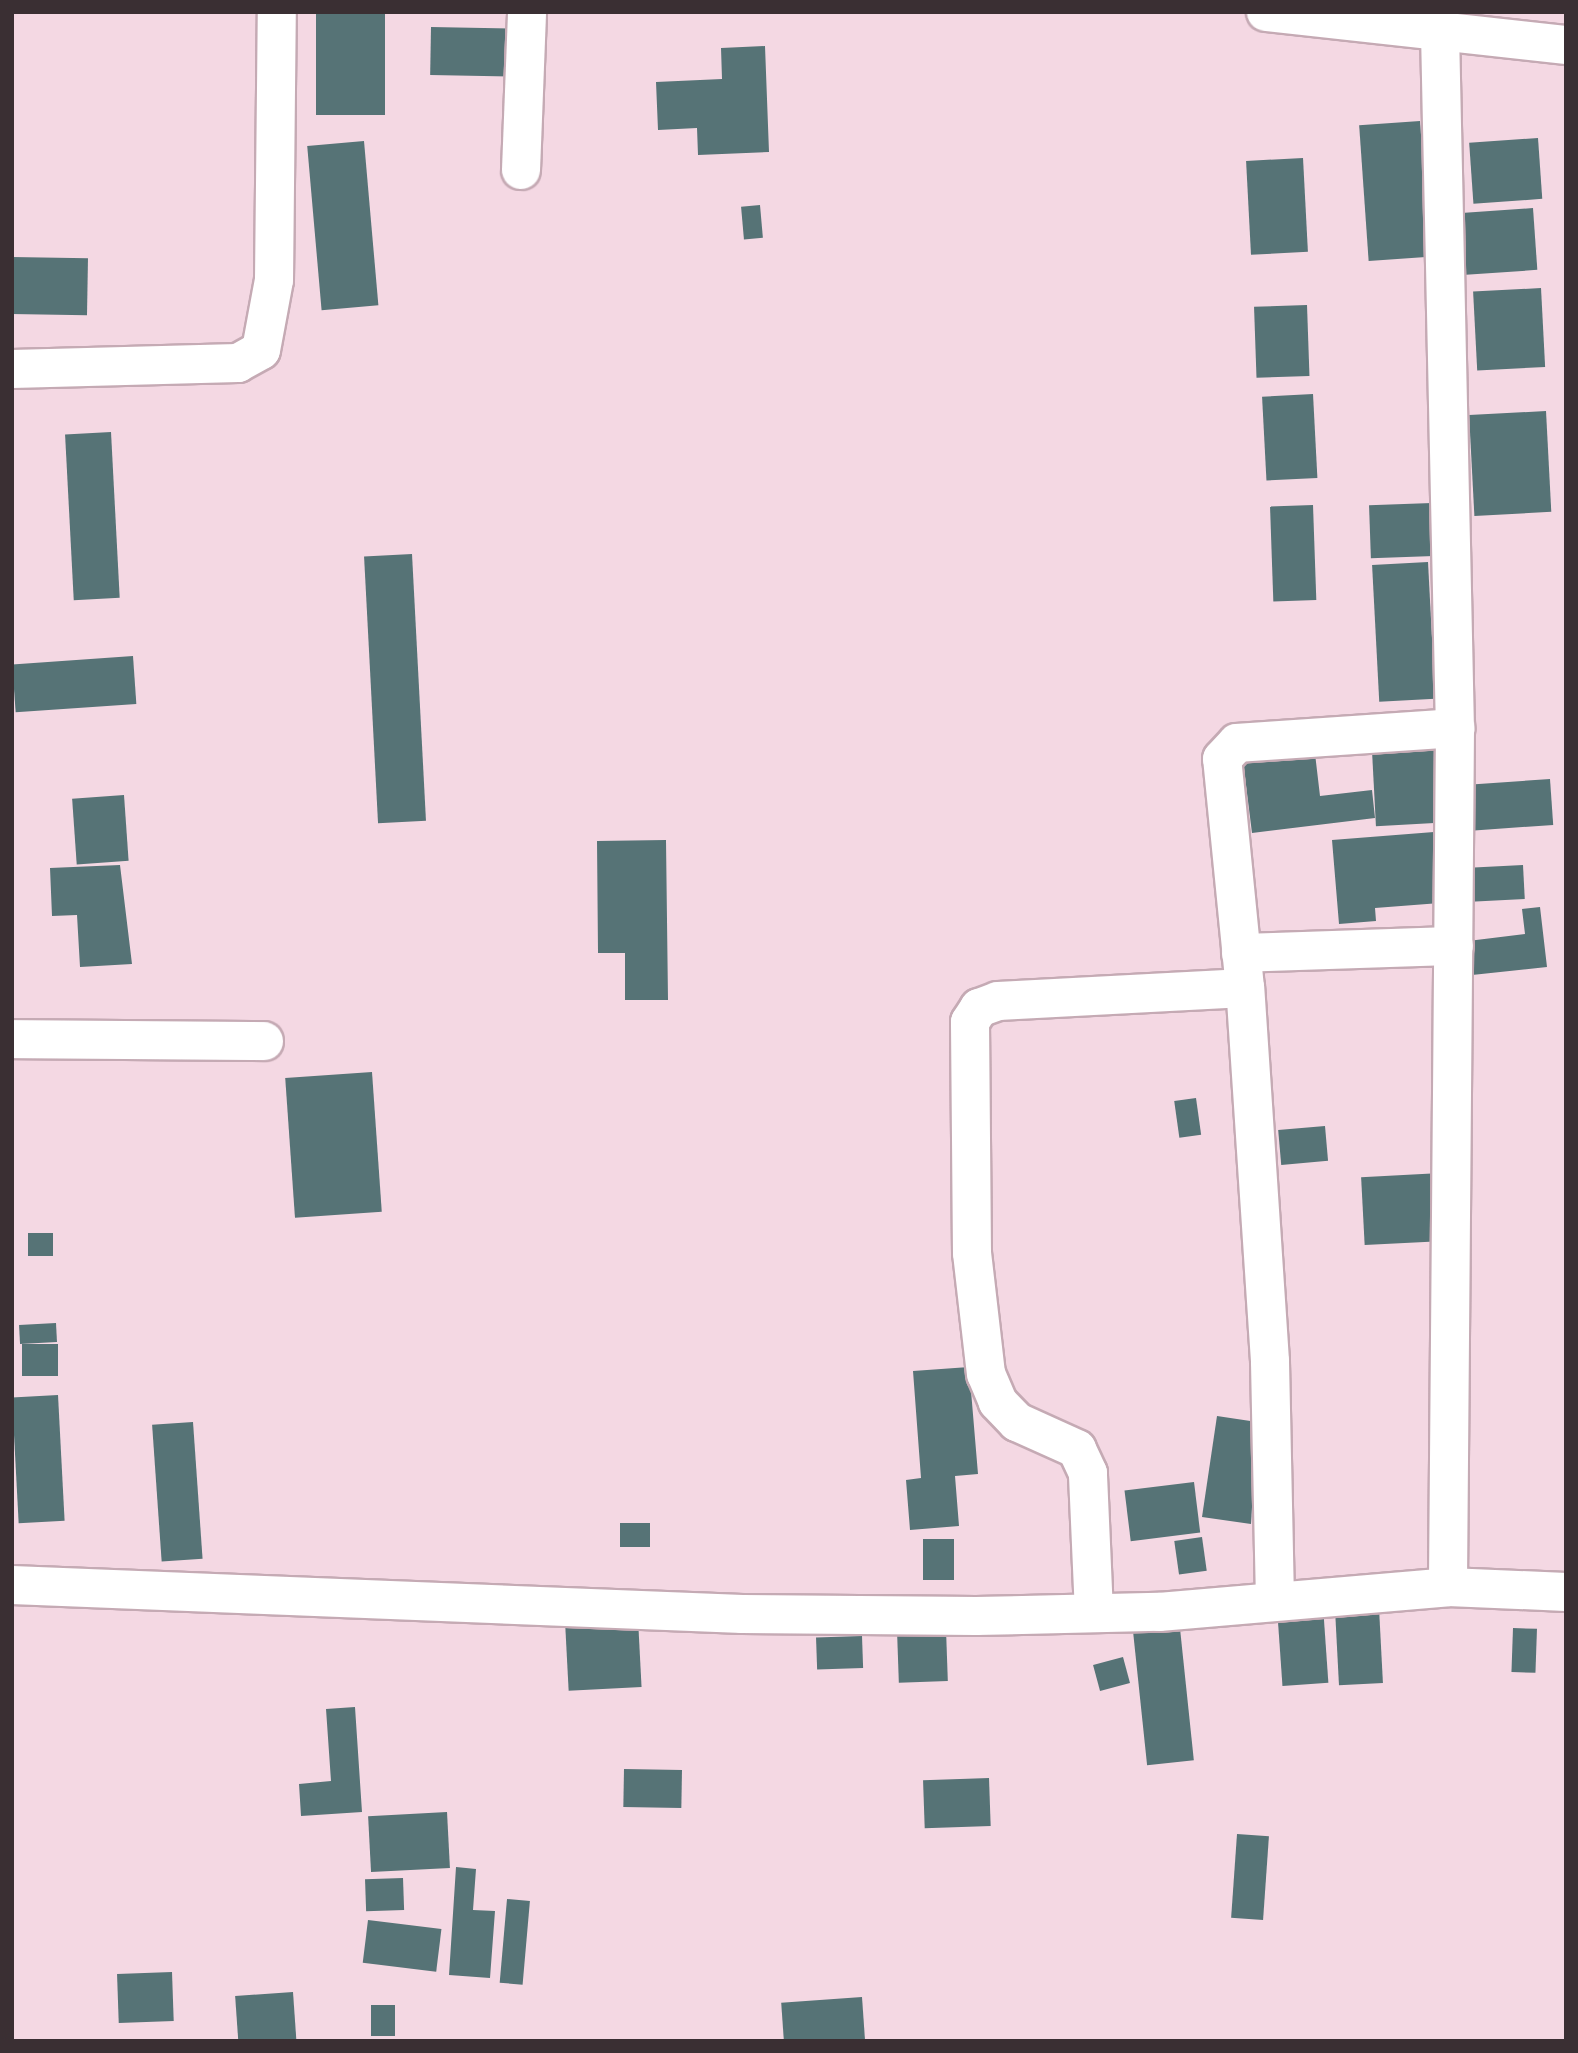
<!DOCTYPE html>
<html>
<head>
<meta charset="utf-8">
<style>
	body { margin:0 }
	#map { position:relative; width:1578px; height:2053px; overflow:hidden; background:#f4d8e3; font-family:"Crimson Pro",serif }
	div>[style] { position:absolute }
	.building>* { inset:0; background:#567376; transform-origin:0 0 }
	.roads { filter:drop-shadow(2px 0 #c5aab4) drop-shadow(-2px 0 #c5aab4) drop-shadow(0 2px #c5aab4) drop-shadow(0 -2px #c5aab4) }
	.minor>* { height:38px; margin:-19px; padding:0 19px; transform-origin:19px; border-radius:19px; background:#fff }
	span { translate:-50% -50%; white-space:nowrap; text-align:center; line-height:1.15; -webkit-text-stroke:7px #fee7f0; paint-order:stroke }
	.frame { position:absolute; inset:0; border:14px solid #3a2f33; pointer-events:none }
</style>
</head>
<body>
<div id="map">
	<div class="building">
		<i style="left:316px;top:12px;width:69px;height:103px"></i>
		<i style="left:431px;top:27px;width:88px;height:48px;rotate:1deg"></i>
		<i style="clip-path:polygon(765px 46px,769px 152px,698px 155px,697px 128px,658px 130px,656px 82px,722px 79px,721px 48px)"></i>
		<i style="left:1420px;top:121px;width:136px;height:61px;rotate:86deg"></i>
		<i style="left:1538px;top:138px;width:61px;height:69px;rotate:86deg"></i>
		<i style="left:364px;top:141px;width:165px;height:57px;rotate:85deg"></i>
		<i style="left:1303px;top:158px;width:94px;height:57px;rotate:87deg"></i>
		<i style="left:760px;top:205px;width:33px;height:19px;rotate:85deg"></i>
		<i style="left:1533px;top:208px;width:62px;height:79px;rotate:86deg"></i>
		<i style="left:12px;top:257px;width:76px;height:57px;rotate:1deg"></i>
		<i style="left:1541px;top:288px;width:79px;height:68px;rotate:87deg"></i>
		<i style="left:1307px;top:305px;width:71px;height:53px;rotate:88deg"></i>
		<i style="left:1313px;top:394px;width:84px;height:51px;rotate:87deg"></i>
		<i style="left:1546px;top:411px;width:101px;height:77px;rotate:87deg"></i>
		<i style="left:111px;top:432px;width:166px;height:46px;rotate:87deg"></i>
		<i style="left:1432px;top:503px;width:53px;height:63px;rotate:88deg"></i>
		<i style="left:1313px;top:505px;width:95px;height:43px;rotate:88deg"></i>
		<i style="left:412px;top:554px;width:267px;height:48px;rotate:87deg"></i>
		<i style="left:1428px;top:562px;width:137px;height:56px;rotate:87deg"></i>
		<i style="left:133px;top:656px;width:48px;height:121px;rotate:86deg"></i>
		<i style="clip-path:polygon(1312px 728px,1320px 796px,1372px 790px,1375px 818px,1252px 833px,1240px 737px)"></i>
		<i style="left:1434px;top:730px;width:93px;height:63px;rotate:87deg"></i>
		<i style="left:1550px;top:779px;width:46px;height:86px;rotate:86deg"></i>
		<i style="left:124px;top:795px;width:66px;height:52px;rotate:86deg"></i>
		<i style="clip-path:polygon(1434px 832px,1440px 903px,1375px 908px,1376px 921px,1339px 924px,1332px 840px)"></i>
		<i style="clip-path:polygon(666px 840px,668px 1000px,625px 1000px,625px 953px,598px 953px,597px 841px)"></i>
		<i style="clip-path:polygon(120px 865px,132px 964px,80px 967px,77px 915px,52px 916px,50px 868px)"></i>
		<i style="left:1523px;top:865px;width:34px;height:59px;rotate:87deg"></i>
		<i style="clip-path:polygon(1540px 907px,1547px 967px,1472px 975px,1468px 941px,1525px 934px,1522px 909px)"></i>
		<i style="left:372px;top:1072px;width:140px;height:87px;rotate:86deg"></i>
		<i style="left:1196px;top:1098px;width:37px;height:22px;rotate:82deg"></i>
		<i style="left:1325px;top:1126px;width:35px;height:47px;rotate:85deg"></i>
		<i style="left:1441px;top:1173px;width:68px;height:80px;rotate:87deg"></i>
		<i style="left:28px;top:1233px;width:25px;height:23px"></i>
		<i style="left:56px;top:1323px;width:19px;height:37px;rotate:87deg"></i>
		<i style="left:22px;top:1344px;width:36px;height:32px"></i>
		<i style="clip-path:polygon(969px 1367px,978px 1474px,955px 1476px,959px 1526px,910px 1530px,906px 1480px,921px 1478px,913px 1371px)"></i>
		<i style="left:58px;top:1395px;width:126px;height:46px;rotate:87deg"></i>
		<i style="clip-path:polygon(1217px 1416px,1257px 1422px,1251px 1524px,1202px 1517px)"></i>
		<i style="left:193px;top:1422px;width:137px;height:41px;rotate:86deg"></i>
		<i style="left:1194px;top:1482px;width:51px;height:70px;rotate:83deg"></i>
		<i style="left:620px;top:1523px;width:30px;height:24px"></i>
		<i style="left:1202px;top:1537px;width:34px;height:28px;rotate:82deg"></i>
		<i style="left:923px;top:1539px;width:31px;height:41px"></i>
		<i style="left:1323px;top:1606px;width:77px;height:46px;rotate:86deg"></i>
		<i style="left:1379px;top:1608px;width:75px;height:44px;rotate:87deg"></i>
		<i style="left:638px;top:1619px;width:68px;height:73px;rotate:87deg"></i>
		<i style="left:1179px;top:1619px;width:142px;height:47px;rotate:84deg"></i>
		<i style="left:1513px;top:1628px;width:24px;height:44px;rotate:2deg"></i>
		<i style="left:946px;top:1629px;width:52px;height:49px;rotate:88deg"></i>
		<i style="left:862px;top:1636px;width:32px;height:46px;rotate:88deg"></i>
		<i style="left:1123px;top:1657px;width:27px;height:31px;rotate:75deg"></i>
		<i style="clip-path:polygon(355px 1707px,362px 1812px,301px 1816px,299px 1784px,331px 1781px,326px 1709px)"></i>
		<i style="left:624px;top:1769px;width:58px;height:38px;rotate:1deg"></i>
		<i style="left:989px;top:1778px;width:48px;height:66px;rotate:88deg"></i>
		<i style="left:447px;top:1812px;width:56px;height:79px;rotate:87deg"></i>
		<i style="left:1237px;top:1834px;width:32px;height:84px;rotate:4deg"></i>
		<i style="clip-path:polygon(456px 1867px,476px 1869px,473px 1910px,495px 1911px,490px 1978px,449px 1975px)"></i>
		<i style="left:403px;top:1878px;width:32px;height:38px;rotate:88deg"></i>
		<i style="left:507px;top:1899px;width:23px;height:84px;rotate:5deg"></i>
		<i style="left:368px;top:1920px;width:74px;height:43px;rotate:7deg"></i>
		<i style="left:172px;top:1972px;width:49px;height:55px;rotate:88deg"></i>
		<i style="left:293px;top:1992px;width:49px;height:58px;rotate:86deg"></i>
		<i style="left:862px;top:1997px;width:44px;height:81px;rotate:86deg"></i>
		<i style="left:395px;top:2005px;width:31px;height:24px;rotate:90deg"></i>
	</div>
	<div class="roads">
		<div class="minor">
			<i style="left:1266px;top:12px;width:302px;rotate:6.3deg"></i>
			<i style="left:1440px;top:32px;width:696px;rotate:88.77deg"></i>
			<i style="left:1455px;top:728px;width:859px;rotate:90.47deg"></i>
			<i style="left:521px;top:170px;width:158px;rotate:-87.8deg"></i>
			<i style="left:12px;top:369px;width:226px;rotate:-1.5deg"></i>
			<i style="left:238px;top:363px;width:26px;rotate:-29deg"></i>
			<i style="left:261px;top:350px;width:71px;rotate:-79.5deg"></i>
			<i style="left:274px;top:280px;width:268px;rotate:-89.4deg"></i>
			<i style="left:1241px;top:953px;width:213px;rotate:-1.9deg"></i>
			<i style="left:12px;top:1039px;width:252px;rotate:0.5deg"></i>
			<i style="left:12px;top:1585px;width:731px;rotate:2.27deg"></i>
			<i style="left:742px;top:1614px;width:234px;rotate:0.5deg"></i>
			<i style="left:976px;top:1616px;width:183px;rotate:-1.3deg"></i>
			<i style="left:1159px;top:1612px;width:290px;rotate:-4.9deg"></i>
			<i style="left:1448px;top:1587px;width:118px;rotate:2.4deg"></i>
			<i style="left:1275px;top:1601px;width:240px;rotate:-91.2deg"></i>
			<i style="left:1270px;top:1361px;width:374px;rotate:-93.8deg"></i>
			<i style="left:1245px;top:988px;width:230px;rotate:-95.7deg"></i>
			<i style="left:1222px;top:759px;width:22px;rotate:-47deg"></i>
			<i style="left:1237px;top:743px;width:219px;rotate:-3.9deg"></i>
			<i style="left:1094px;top:1613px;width:140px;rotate:-92.5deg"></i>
			<i style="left:1088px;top:1473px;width:26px;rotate:-115deg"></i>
			<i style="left:1077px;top:1449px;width:66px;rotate:-155.8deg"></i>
			<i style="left:1017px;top:1422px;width:28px;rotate:-134deg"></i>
			<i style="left:998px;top:1402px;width:30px;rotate:-113deg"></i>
			<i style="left:986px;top:1374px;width:122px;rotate:-96.6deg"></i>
			<i style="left:972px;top:1253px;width:231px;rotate:-90.5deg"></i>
			<i style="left:970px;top:1022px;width:17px;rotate:-57deg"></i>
			<i style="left:979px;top:1008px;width:20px;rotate:-20deg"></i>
			<i style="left:998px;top:1001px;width:247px;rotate:-3deg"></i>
		</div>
	</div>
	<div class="frame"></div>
</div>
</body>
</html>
